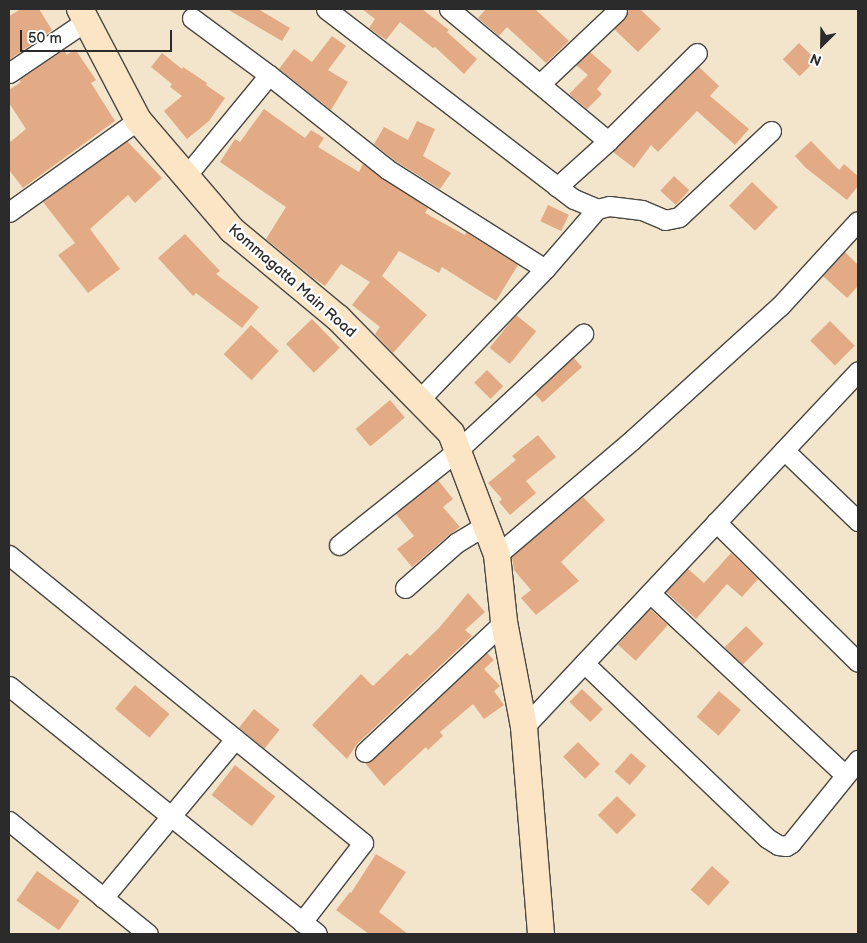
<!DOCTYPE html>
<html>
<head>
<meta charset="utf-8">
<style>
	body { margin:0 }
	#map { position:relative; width:867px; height:943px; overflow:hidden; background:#f2e5cb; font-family:"Balsamiq Sans",sans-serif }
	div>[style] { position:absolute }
	.building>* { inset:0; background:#e3ab85; transform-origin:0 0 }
	.roads { filter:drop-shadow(1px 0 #494743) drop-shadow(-1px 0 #494743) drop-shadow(0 1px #494743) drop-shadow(0 -1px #494743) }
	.minor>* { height:19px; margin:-9.5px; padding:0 9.5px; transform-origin:9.5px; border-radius:9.5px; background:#fff }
	.secondary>* { height:26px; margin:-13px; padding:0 13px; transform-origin:13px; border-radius:13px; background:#fce5c4 }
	span { translate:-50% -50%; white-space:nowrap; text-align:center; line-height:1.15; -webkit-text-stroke:5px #fff; paint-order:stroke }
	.street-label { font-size:15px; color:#2b2b2b }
	.frame { position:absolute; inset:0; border:10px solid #2b2b2b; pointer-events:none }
	.north { position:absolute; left:797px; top:20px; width:50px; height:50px; -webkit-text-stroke:4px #fff; paint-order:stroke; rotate:203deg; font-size:14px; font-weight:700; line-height:20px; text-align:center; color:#2b2b2b }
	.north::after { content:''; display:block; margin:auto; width:18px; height:22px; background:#2b2b2b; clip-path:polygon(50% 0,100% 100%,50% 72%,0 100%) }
	.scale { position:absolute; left:20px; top:30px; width:152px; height:22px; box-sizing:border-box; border:2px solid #2b2b2b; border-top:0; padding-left:6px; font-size:15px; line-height:18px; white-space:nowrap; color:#2b2b2b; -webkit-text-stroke:4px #fff; paint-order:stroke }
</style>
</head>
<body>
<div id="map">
	<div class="building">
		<i style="clip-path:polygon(21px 9px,39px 9px,52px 30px,9px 60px,9px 16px)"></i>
		<i style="clip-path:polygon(227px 9px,258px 9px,290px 28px,282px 41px)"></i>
		<i style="clip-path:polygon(362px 9px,422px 9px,449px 30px,447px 32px,477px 59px,464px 74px,435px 47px,433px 48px,400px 22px,386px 40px,369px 28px,375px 19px)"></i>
		<i style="clip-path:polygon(486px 9px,535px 9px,569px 41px,546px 63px,507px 27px,499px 36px,478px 18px)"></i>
		<i style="clip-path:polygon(629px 9px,640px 9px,661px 29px,638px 52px,614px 29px,625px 19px)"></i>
		<i style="clip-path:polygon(332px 36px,346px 46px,328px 70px,348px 82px,331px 110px,279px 69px,294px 49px,312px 62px)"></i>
		<i style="left:799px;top:43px;width:24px;height:23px;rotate:45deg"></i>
		<i style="clip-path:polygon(75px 49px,96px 80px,91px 83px,115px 121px,23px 188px,9px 170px,9px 143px,26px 129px,9px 103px,9px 90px,21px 82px,19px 80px,64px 50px,67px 55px)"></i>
		<i style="clip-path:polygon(590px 52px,612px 71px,597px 89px,602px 94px,587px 109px,569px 94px,588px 75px,576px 65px)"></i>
		<i style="clip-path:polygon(162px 53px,182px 69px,183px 67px,207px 83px,206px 85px,225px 98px,209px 121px,187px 139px,164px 111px,182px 96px,170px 87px,172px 84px,151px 67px)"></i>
		<i style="clip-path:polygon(699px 67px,719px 86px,710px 96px,749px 129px,735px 145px,697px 111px,658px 152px,651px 145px,634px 168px,613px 152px)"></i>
		<i style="clip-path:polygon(264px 109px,305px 138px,311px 130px,324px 138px,318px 147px,359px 172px,363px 164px,428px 208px,425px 213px,465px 235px,466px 232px,518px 265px,496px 301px,442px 267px,439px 273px,399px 251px,382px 276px,427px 315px,393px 353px,375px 334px,380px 327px,352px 305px,370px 282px,341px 264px,325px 286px,312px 277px,266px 239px,286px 207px,220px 162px,235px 139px,240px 142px)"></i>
		<i style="clip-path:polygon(417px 121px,435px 129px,423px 156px,451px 173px,440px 189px,394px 160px,374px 144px,384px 127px,408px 140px)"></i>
		<i style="clip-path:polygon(127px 141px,162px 178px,135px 203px,128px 195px,90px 229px,120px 269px,88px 293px,58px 255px,75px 243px,43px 202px)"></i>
		<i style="clip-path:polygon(811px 141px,839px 170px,844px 164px,858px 176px,858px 186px,847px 200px,806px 168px,795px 156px)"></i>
		<i style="left:674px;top:176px;width:21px;height:20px;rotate:43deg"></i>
		<i style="left:752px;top:182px;width:36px;height:33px;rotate:44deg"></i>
		<i style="left:548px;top:205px;width:23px;height:18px;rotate:25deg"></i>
		<i style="clip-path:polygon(185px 234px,220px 271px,216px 274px,259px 307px,242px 328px,196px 293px,193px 296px,158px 258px)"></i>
		<i style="clip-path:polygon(845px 252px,858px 265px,858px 286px,847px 298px,823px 276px)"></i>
		<i style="left:516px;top:315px;width:26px;height:42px;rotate:39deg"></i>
		<i style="left:312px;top:319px;width:40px;height:36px;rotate:46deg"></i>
		<i style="left:830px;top:321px;width:35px;height:28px;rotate:45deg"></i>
		<i style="left:251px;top:325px;width:38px;height:40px;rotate:43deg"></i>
		<i style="left:574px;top:358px;width:12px;height:53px;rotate:48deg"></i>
		<i style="left:487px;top:370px;width:23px;height:18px;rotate:45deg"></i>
		<i style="left:390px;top:400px;width:23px;height:45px;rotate:50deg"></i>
		<i style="clip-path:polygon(538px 435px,556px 457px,526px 481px,536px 493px,510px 515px,499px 502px,502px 499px,488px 483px,516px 460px,512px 456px)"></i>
		<i style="clip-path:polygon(438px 480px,453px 499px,443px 507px,460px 527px,449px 535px,412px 567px,397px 549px,414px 536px,396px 514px)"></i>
		<i style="clip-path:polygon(583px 497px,605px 520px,561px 562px,579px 581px,536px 615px,521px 598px,531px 590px,514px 570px,512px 557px)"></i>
		<i style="clip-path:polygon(731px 553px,758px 579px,742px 597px,727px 584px,696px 619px,666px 592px,688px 569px,704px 583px)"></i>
		<i style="clip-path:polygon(468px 593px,485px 612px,465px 630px,472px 636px,357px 744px,347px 759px,312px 725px,361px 674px,373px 686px,407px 653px,410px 656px,439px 628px)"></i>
		<i style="left:650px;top:609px;width:24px;height:48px;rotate:42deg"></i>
		<i style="left:746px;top:626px;width:25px;height:30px;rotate:45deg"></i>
		<i style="clip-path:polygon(487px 653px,494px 660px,484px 669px,500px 686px,494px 691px,504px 705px,484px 719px,473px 704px,440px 732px,443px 736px,428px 750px,426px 747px,384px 786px,365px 763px,373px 760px)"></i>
		<i style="left:135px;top:685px;width:45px;height:31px;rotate:40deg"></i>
		<i style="left:582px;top:689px;width:29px;height:18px;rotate:44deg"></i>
		<i style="left:719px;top:691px;width:29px;height:34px;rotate:41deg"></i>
		<i style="left:254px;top:709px;width:33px;height:24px;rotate:39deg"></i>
		<i style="left:578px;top:742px;width:31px;height:21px;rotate:45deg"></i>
		<i style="left:631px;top:753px;width:20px;height:25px;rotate:41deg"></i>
		<i style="left:235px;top:765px;width:51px;height:38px;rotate:38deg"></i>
		<i style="left:617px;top:796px;width:27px;height:27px;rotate:45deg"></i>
		<i style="clip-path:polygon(376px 854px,406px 872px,379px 912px,408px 934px,369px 934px,336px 910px,350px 892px,351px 893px)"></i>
		<i style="left:712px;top:866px;width:24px;height:32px;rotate:42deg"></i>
		<i style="left:37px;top:871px;width:52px;height:36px;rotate:35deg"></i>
	</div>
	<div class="roads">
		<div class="minor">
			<i style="left:326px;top:9px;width:312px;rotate:37.5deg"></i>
			<i style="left:574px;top:199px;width:25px;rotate:23deg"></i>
			<i style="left:597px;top:209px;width:12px;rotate:-14deg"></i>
			<i style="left:609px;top:206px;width:33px;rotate:7deg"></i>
			<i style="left:642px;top:210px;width:25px;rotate:23deg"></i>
			<i style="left:665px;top:220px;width:14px;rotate:-12deg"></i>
			<i style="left:679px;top:217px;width:126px;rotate:-43.1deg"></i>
			<i style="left:449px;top:9px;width:207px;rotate:39.7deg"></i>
			<i style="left:192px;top:18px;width:96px;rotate:36.5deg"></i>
			<i style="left:269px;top:75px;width:151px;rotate:38.5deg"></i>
			<i style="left:387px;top:169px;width:187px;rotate:32.3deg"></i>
			<i style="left:545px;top:269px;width:182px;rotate:133.9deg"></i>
			<i style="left:9px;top:73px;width:93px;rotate:-34deg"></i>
			<i style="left:540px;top:84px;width:106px;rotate:-43.5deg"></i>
			<i style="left:186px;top:176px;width:131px;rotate:-50.6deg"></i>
			<i style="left:557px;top:187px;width:69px;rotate:-42deg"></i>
			<i style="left:608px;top:141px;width:125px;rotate:-44.7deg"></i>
			<i style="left:9px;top:212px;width:158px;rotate:-35.5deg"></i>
			<i style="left:545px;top:269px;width:79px;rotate:-49.1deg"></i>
			<i style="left:784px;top:450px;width:103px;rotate:43.8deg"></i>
			<i style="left:716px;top:522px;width:199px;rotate:44.6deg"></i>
			<i style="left:339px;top:545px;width:152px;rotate:-38.6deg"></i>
			<i style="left:458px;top:450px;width:171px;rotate:-42.9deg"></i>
			<i style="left:9px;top:555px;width:456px;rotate:39.1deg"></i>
			<i style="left:363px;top:843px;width:100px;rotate:127.7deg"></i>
			<i style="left:497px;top:555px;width:177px;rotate:-40.4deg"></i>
			<i style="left:632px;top:440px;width:200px;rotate:-42.2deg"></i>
			<i style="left:780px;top:306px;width:115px;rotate:-47.5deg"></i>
			<i style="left:405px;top:588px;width:68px;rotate:-41.4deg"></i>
			<i style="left:456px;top:543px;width:35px;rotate:-31deg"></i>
			<i style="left:650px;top:593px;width:267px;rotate:43deg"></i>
			<i style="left:584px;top:663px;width:253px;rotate:43.7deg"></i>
			<i style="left:767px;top:838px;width:13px;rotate:32deg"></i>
			<i style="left:778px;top:845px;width:8px;rotate:7deg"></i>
			<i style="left:786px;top:846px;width:6px;rotate:-31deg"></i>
			<i style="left:791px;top:843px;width:107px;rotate:-51.1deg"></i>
			<i style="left:9px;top:686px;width:395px;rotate:38.8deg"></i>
			<i style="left:524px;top:727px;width:488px;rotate:-46.8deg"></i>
			<i style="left:365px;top:752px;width:190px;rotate:-43.1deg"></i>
			<i style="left:9px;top:821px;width:179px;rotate:39.1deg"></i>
			<i style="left:103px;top:898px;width:207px;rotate:-50.3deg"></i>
		</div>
		<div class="secondary">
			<i style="left:80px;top:9px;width:125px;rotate:62.4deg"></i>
			<i style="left:138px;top:120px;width:145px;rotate:49.5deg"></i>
			<i style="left:232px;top:230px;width:138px;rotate:39.7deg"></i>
			<i style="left:338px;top:318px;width:161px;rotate:45.5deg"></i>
			<i style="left:451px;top:433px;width:130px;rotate:69.3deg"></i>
			<i style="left:497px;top:555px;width:67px;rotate:84deg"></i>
			<i style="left:504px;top:622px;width:107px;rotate:79.2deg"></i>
			<i style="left:524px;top:727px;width:208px;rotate:85.3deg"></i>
		</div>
	</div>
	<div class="street-label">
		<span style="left:292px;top:281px;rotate:41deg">Kommagatta Main Road</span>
	</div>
	<div class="frame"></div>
	<div class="north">N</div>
	<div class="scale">50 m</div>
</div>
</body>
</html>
